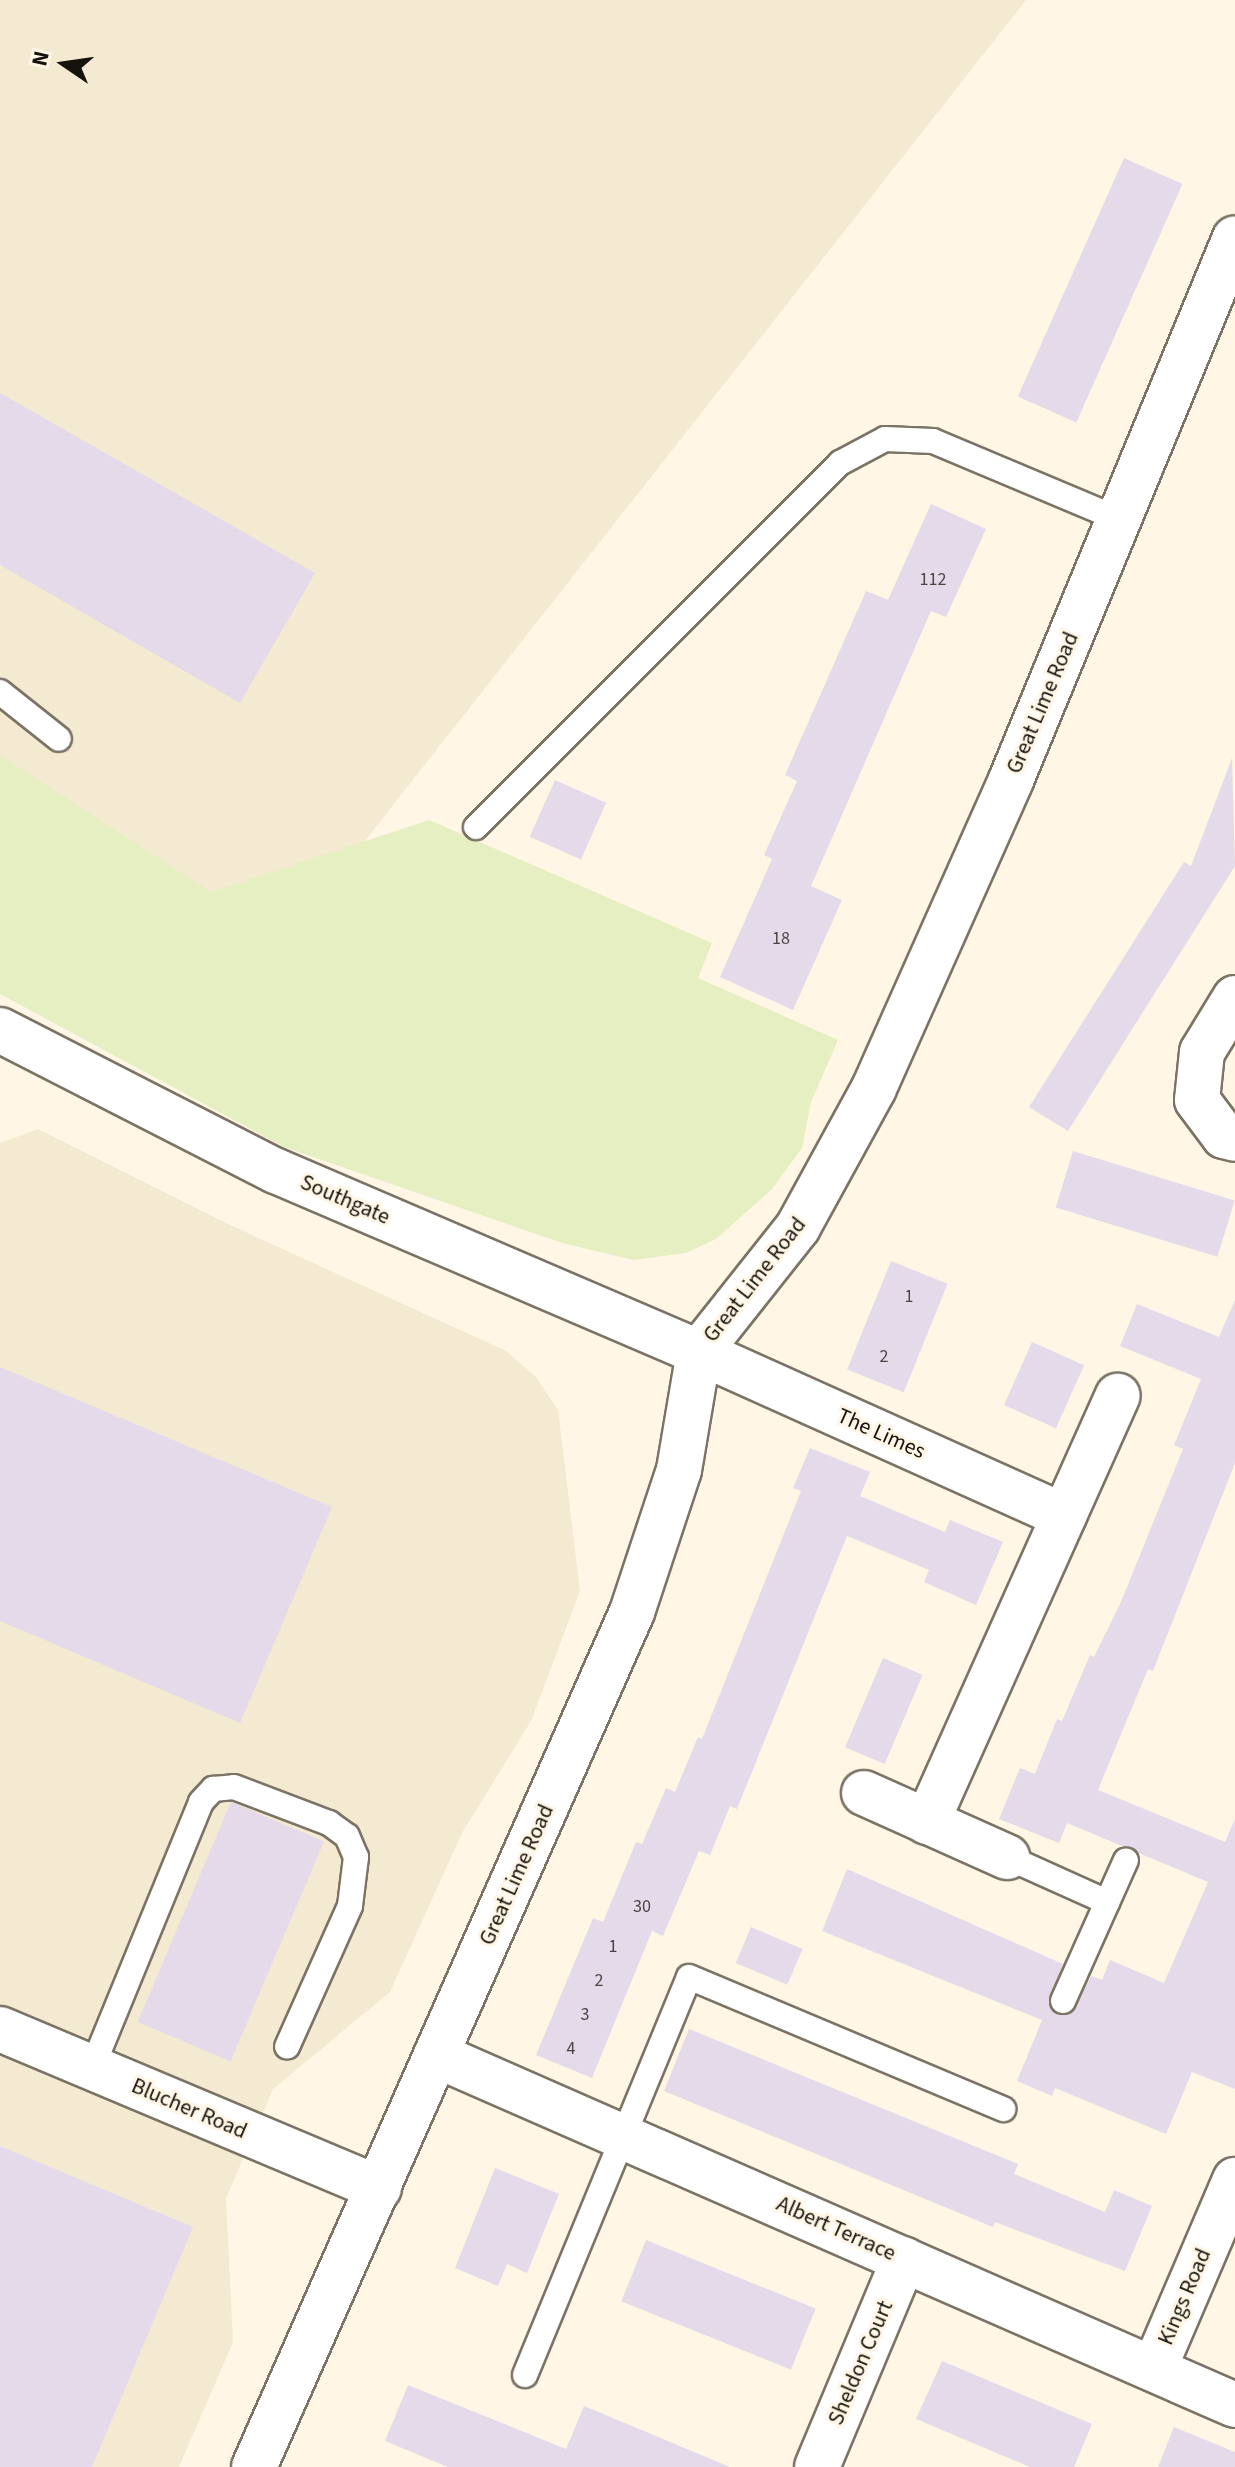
<!DOCTYPE html>
<html>
<head>
<meta charset="utf-8">
<style>
	body { margin:0 }
	#map { position:relative; width:1235px; height:2467px; overflow:hidden; background:#fff6e5; font-family:"Source Sans 3",sans-serif }
	div>[style] { position:absolute }
	.built>* { inset:0; background:#f4e9d1 }
	.green>* { inset:0; background:#e5efc2 }
	.building>* { inset:0; background:#e4daea; transform-origin:0 0 }
	.roads { filter:drop-shadow(2px 0 #7b7364) drop-shadow(-2px 0 #7b7364) drop-shadow(0 2px #7b7364) drop-shadow(0 -2px #7b7364) }
	.lane>* { height:24px; margin:-12px; padding:0 12px; transform-origin:12px; border-radius:12px; background:#fff }
	.street>* { height:44px; margin:-22px; padding:0 22px; transform-origin:22px; border-radius:22px; background:#fff }
	.secondary>* { height:44px; margin:-22px; padding:0 22px; transform-origin:22px; border-radius:22px; background:#fff }
	span { translate:-50% -50%; white-space:nowrap; text-align:center; line-height:1.15; -webkit-text-stroke:6px #fff6e5; paint-order:stroke }
	.number-label { font-size:18px; color:#4a4544 }
	.number-label span { -webkit-text-stroke-width:0 }
	.street-label { font-size:22px; color:#16130d }
	.north { position:absolute; left:24px; top:24px; width:80px; height:80px; -webkit-text-stroke:6px #fff6e5; paint-order:stroke; rotate:283deg; font-size:22px; font-weight:700; line-height:32px; text-align:center; color:#16130d }
	.north::after { content:''; display:block; margin:auto; width:28px; height:36px; background:#16130d; clip-path:polygon(50% 0,100% 100%,50% 72%,0 100%) }
</style>
</head>
<body>
<div id="map">
	<div class="built">
		<i style="clip-path:polygon(0 0,1026px 0,246px 992px,0 834px)"></i>
		<i style="clip-path:polygon(38px 1129px,228px 1224px,506px 1351px,536px 1377px,558px 1410px,580px 1591px,531px 1721px,462px 1833px,390px 1992px,273px 2089px,226px 2198px,233px 2342px,179px 2467px,0 2467px,0 1143px)"></i>
	</div>
	<div class="green">
		<i style="clip-path:polygon(0 755px,211px 892px,429px 820px,712px 943px,698px 978px,838px 1040px,811px 1102px,802px 1148px,771px 1190px,716px 1239px,686px 1253px,633px 1260px,562px 1243px,284px 1147px,0 994px)"></i>
	</div>
	<div class="building">
		<i style="left:1124px;top:158px;width:64px;height:261px;rotate:24deg"></i>
		<i style="clip-path:polygon(0 393px,315px 573px,240px 703px,0 565px)"></i>
		<i style="clip-path:polygon(931px 504px,986px 529px,946px 617px,931px 611px,811px 886px,842px 900px,793px 1010px,720px 977px,772px 859px,764px 855px,797px 781px,785px 775px,866px 591px,888px 600px)"></i>
		<i style="clip-path:polygon(1232px 758px,1235px 866px,1068px 1131px,1029px 1107px,1184px 862px,1191px 866px)"></i>
		<i style="left:555px;top:780px;width:56px;height:62px;rotate:24deg"></i>
		<i style="left:1073px;top:1151px;width:169px;height:59px;rotate:17deg"></i>
		<i style="left:891px;top:1261px;width:61px;height:117px;rotate:22deg"></i>
		<i style="clip-path:polygon(1235px 1300px,1235px 1463px,1153px 1671px,1148px 1669px,1098px 1790px,1225px 1842px,1235px 1819px,1235px 2089px,1192px 2072px,1166px 2134px,1055px 2088px,1052px 2096px,1017px 2081px,1042px 2020px,822px 1931px,847px 1869px,1063px 1964px,1048px 2002px,1058px 2015px,1072px 2013px,1091px 1976px,1102px 1980px,1110px 1960px,1164px 1983px,1208px 1882px,1067px 1823px,1059px 1843px,999px 1819px,1020px 1768px,1035px 1774px,1057px 1719px,1062px 1721px,1090px 1655px,1094px 1657px,1120px 1604px,1183px 1449px,1174px 1445px,1201px 1379px,1120px 1346px,1137px 1304px,1219px 1337px)"></i>
		<i style="left:1032px;top:1342px;width:57px;height:69px;rotate:24deg"></i>
		<i style="clip-path:polygon(0 1367px,332px 1507px,240px 1723px,0 1621px)"></i>
		<i style="clip-path:polygon(810px 1448px,870px 1472px,860px 1496px,945px 1532px,950px 1520px,1003px 1542px,976px 1605px,924px 1582px,929px 1570px,847px 1536px,737px 1809px,730px 1806px,710px 1855px,699px 1851px,663px 1936px,652px 1931px,592px 2078px,536px 2055px,593px 1918px,603px 1922px,636px 1842px,642px 1844px,666px 1788px,675px 1792px,698px 1737px,702px 1739px,801px 1491px,793px 1488px)"></i>
		<i style="left:883px;top:1658px;width:43px;height:97px;rotate:23deg"></i>
		<i style="left:231px;top:1802px;width:101px;height:239px;rotate:23deg"></i>
		<i style="left:751px;top:1927px;width:56px;height:39px;rotate:23deg"></i>
		<i style="clip-path:polygon(689px 2029px,1018px 2164px,1014px 2174px,1105px 2212px,1114px 2190px,1152px 2206px,1125px 2271px,995px 2222px,993px 2227px,664px 2091px)"></i>
		<i style="clip-path:polygon(0 2146px,193px 2227px,92px 2467px,0 2467px)"></i>
		<i style="clip-path:polygon(495px 2168px,559px 2194px,527px 2273px,507px 2264px,498px 2286px,455px 2268px)"></i>
		<i style="left:646px;top:2240px;width:183px;height:66px;rotate:22deg"></i>
		<i style="clip-path:polygon(942px 2361px,1092px 2424px,1074px 2467px,1030px 2467px,916px 2419px)"></i>
		<i style="clip-path:polygon(408px 2385px,566px 2449px,584px 2406px,730px 2467px,448px 2467px,385px 2441px)"></i>
		<i style="clip-path:polygon(1174px 2427px,1235px 2452px,1235px 2467px,1158px 2467px)"></i>
	</div>
	<div class="roads">
		<div class="lane">
			<i style="left:0;top:692px;width:75px;rotate:38.5deg"></i>
			<i style="left:476px;top:827px;width:515px;rotate:-45deg"></i>
			<i style="left:840px;top:463px;width:51px;rotate:-28.1deg"></i>
			<i style="left:885px;top:439px;width:48px;rotate:2.4deg"></i>
			<i style="left:933px;top:441px;width:202px;rotate:22.8deg"></i>
			<i style="left:1007px;top:1857px;width:110px;rotate:24.2deg"></i>
			<i style="left:1063px;top:2001px;width:154px;rotate:-65.9deg"></i>
			<i style="left:92px;top:2068px;width:287px;rotate:-67.7deg"></i>
			<i style="left:201px;top:1802px;width:18px;rotate:-47deg"></i>
			<i style="left:213px;top:1789px;width:21px;rotate:-5deg"></i>
			<i style="left:234px;top:1787px;width:102px;rotate:20.8deg"></i>
			<i style="left:329px;top:1823px;width:22px;rotate:36deg"></i>
			<i style="left:347px;top:1836px;width:23px;rotate:67deg"></i>
			<i style="left:356px;top:1857px;width:49px;rotate:97deg"></i>
			<i style="left:350px;top:1906px;width:154px;rotate:114.1deg"></i>
			<i style="left:525px;top:2375px;width:430px;rotate:-67.6deg"></i>
			<i style="left:689px;top:1977px;width:341px;rotate:22.8deg"></i>
		</div>
		<div class="street">
			<i style="left:1235px;top:998px;width:63px;rotate:121.4deg"></i>
			<i style="left:1202px;top:1052px;width:48px;rotate:95.9deg"></i>
			<i style="left:1197px;top:1100px;width:45px;rotate:53.1deg"></i>
			<i style="left:1224px;top:1136px;width:11px;rotate:15deg"></i>
			<i style="left:699px;top:1352px;width:400px;rotate:24.2deg"></i>
			<i style="left:864px;top:1793px;width:157px;rotate:24.1deg"></i>
			<i style="left:927px;top:1822px;width:467px;rotate:-65.9deg"></i>
			<i style="left:0;top:2029px;width:411px;rotate:22.8deg"></i>
			<i style="left:436px;top:2055px;width:872px;rotate:23.66deg"></i>
			<i style="left:1154px;top:2369px;width:206px;rotate:-66.8deg"></i>
			<i style="left:817px;top:2467px;width:225px;rotate:-67.3deg"></i>
		</div>
		<div class="secondary">
			<i style="left:0;top:1030px;width:310px;rotate:27.1deg"></i>
			<i style="left:276px;top:1171px;width:460px;rotate:23.2deg"></i>
			<i style="left:254px;top:2467px;width:935px;rotate:-66.15deg"></i>
			<i style="left:632px;top:1612px;width:150px;rotate:-71.7deg"></i>
			<i style="left:679px;top:1470px;width:120px;rotate:-80.4deg"></i>
			<i style="left:699px;top:1352px;width:159px;rotate:-51.6deg"></i>
			<i style="left:798px;top:1227px;width:158px;rotate:-61.3deg"></i>
			<i style="left:874px;top:1088px;width:337px;rotate:-66deg"></i>
			<i style="left:1011px;top:780px;width:586px;rotate:-67.55deg"></i>
		</div>
	</div>
	<div class="number-label">
		<span style="left:933px;top:580px">112</span>
		<span style="left:781px;top:939px">18</span>
		<span style="left:909px;top:1297px">1</span>
		<span style="left:884px;top:1357px">2</span>
		<span style="left:642px;top:1907px">30</span>
		<span style="left:613px;top:1947px">1</span>
		<span style="left:599px;top:1981px">2</span>
		<span style="left:585px;top:2015px">3</span>
		<span style="left:571px;top:2049px">4</span>
	</div>
	<div class="street-label">
		<span style="left:1043px;top:703px;rotate:-67deg">Great Lime Road</span>
		<span style="left:345px;top:1200px;rotate:23deg">Southgate</span>
		<span style="left:755px;top:1280px;rotate:-52deg">Great Lime Road</span>
		<span style="left:881px;top:1434px;rotate:24deg">The Limes</span>
		<span style="left:517px;top:1875px;rotate:-66deg">Great Lime Road</span>
		<span style="left:189px;top:2109px;rotate:23deg">Blucher Road</span>
		<span style="left:836px;top:2229px;rotate:24deg">Albert Terrace</span>
		<span style="left:1185px;top:2297px;rotate:-67deg">Kings Road</span>
		<span style="left:861px;top:2363px;rotate:-67deg">Sheldon Court</span>
	</div>
	<div class="north">N</div>
</div>
</body>
</html>
